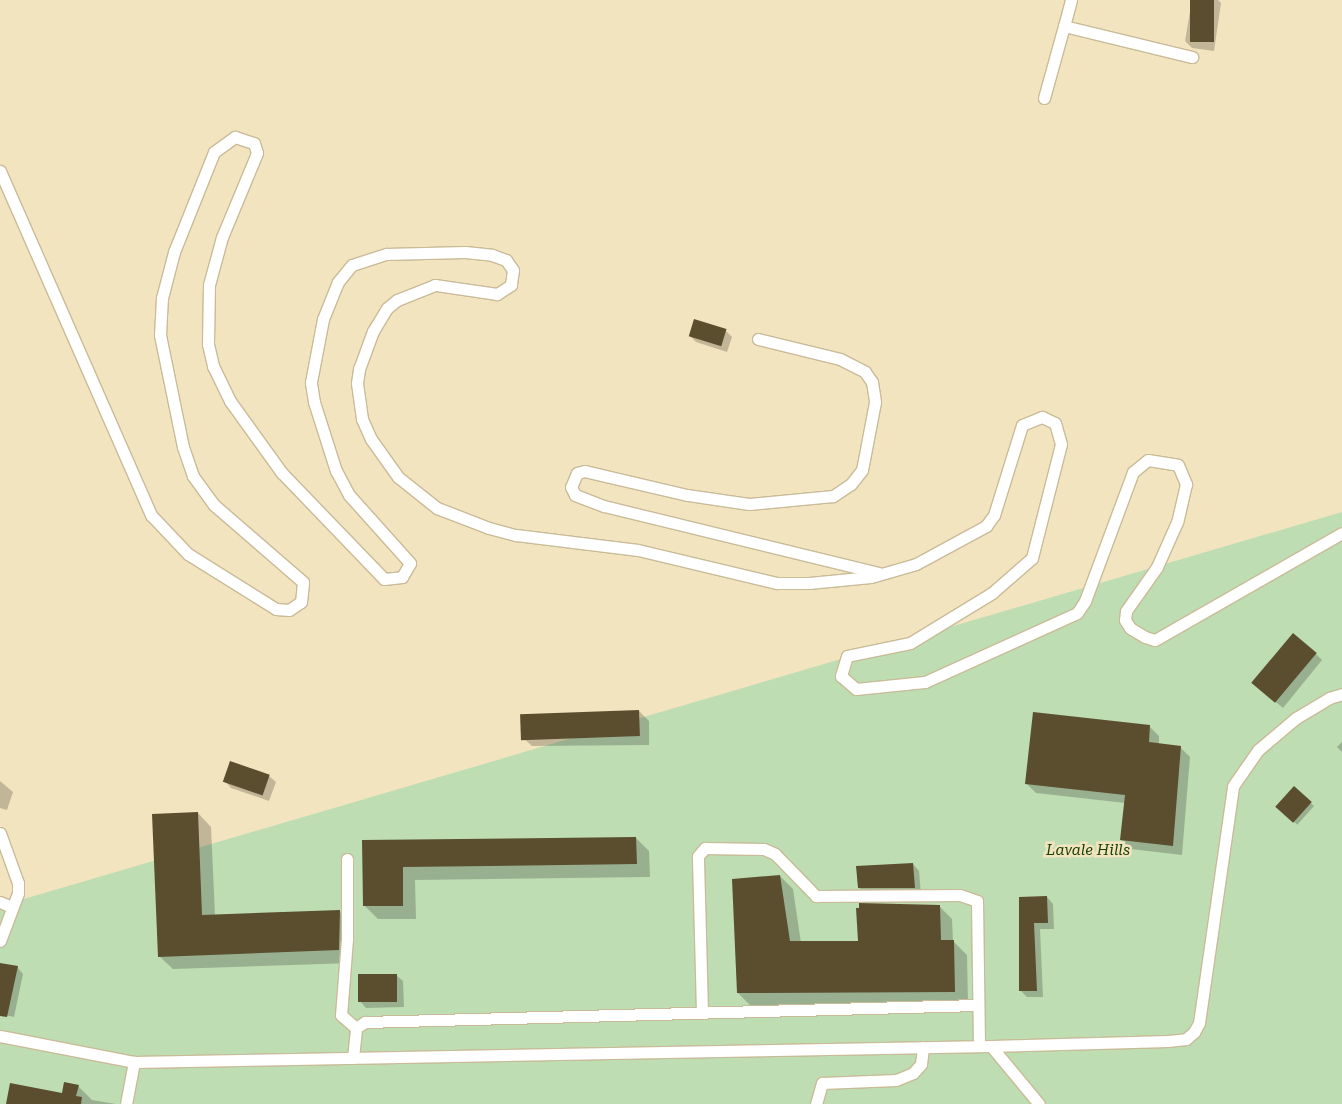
<!DOCTYPE html>
<html>
<head>
<meta charset="utf-8">
<style>
	body { margin:0 }
	#map { position:relative; width:1342px; height:1104px; overflow:hidden; background:#f3e4c0; font-family:"Roboto Serif",serif }
	div>[style] { position:absolute }
	.green>* { inset:0; background:#beddb3 }
	.shadow>* { inset:0; background:#0003; transform-origin:0 0 }
	.building>* { inset:0; background:#5b4e2f; transform-origin:0 0 }
	.roads { filter:drop-shadow(1px 0 #c9bb98) drop-shadow(-1px 0 #c9bb98) drop-shadow(0 1px #c9bb98) drop-shadow(0 -1px #c9bb98) }
	.lane>* { height:11px; margin:-5.5px; padding:0 5.5px; transform-origin:5.5px; border-radius:5.5px; background:#fff }
	span { translate:-50% -50%; white-space:nowrap; text-align:center; line-height:1.15; -webkit-text-stroke:5px #f3e4c0; paint-order:stroke }
	.park-label { font-size:15px; color:#163f02; font-style:italic }
</style>
</head>
<body>
<div id="map">
	<div class="green">
		<i style="clip-path:polygon(1342px 512px,1342px 1104px,0 1104px,0 906px)"></i>
	</div>
	<div class="shadow">
		<i style="clip-path:polygon(1192px 0,1218px 0,1221px 3px,1214px 51px,1192px 48px,1185px 41px)"></i>
		<i style="clip-path:polygon(725px 330px,732px 337px,727px 352px,696px 342px,690px 336px)"></i>
		<i style="clip-path:polygon(1316px 654px,1322px 660px,1283px 708px,1260px 689px)"></i>
		<i style="clip-path:polygon(639px 711px,649px 721px,649px 745px,532px 746px,521px 736px)"></i>
		<i style="clip-path:polygon(1150px 727px,1159px 736px,1159px 744px,1180px 747px,1190px 757px,1182px 855px,1131px 849px,1121px 839px,1125px 803px,1036px 793px,1026px 783px)"></i>
		<i style="clip-path:polygon(1342px 742px,1342px 752px,1337px 747px)"></i>
		<i style="clip-path:polygon(269px 776px,276px 782px,269px 801px,231px 788px,225px 781px)"></i>
		<i style="clip-path:polygon(0 781px,13px 792px,7px 810px,0 808px)"></i>
		<i style="left:1294px;top:788px;width:27px;height:25px;rotate:42deg"></i>
		<i style="clip-path:polygon(198px 813px,211px 827px,215px 915px,339px 911px,352px 924px,352px 963px,173px 969px,159px 956px)"></i>
		<i style="clip-path:polygon(636px 838px,649px 851px,650px 877px,415px 880px,416px 919px,378px 919px,364px 905px,364px 841px)"></i>
		<i style="clip-path:polygon(913px 864px,919px 871px,921px 894px,866px 894px,859px 888px)"></i>
		<i style="clip-path:polygon(780px 876px,793px 889px,801px 943px,859px 942px,939px 906px,952px 919px,953px 941px,967px 955px,968px 1004px,751px 1006px,738px 993px)"></i>
		<i style="clip-path:polygon(1047px 897px,1053px 904px,1054px 929px,1040px 929px,1043px 997px,1027px 997px,1021px 991px,1020px 898px)"></i>
		<i style="clip-path:polygon(0 964px,17px 967px,23px 974px,14px 1017px,0 1014px)"></i>
		<i style="clip-path:polygon(396px 975px,403px 981px,404px 1007px,366px 1008px,360px 1001px)"></i>
		<i style="clip-path:polygon(78px 1086px,92px 1100px,116px 1104px,8px 1104px,63px 1094px)"></i>
	</div>
	<div class="building">
		<i style="left:1190px;top:0;width:24px;height:42px"></i>
		<i style="left:694px;top:319px;width:34px;height:18px;rotate:17deg"></i>
		<i style="left:1293px;top:633px;width:31px;height:65px;rotate:40deg"></i>
		<i style="left:639px;top:710px;width:26px;height:119px;rotate:88deg"></i>
		<i style="clip-path:polygon(1033px 712px,1150px 725px,1149px 742px,1181px 746px,1173px 846px,1120px 840px,1125px 795px,1025px 784px)"></i>
		<i style="left:230px;top:761px;width:42px;height:22px;rotate:19deg"></i>
		<i style="left:1294px;top:786px;width:24px;height:28px;rotate:42deg"></i>
		<i style="clip-path:polygon(198px 812px,202px 915px,340px 910px,339px 950px,158px 957px,152px 814px)"></i>
		<i style="clip-path:polygon(636px 837px,637px 864px,403px 867px,403px 906px,363px 906px,362px 840px)"></i>
		<i style="clip-path:polygon(913px 863px,915px 888px,858px 888px,856px 866px)"></i>
		<i style="clip-path:polygon(780px 875px,790px 941px,858px 941px,856px 908px,859px 908px,859px 903px,940px 905px,941px 940px,954px 940px,955px 992px,737px 993px,732px 879px)"></i>
		<i style="clip-path:polygon(1047px 896px,1048px 923px,1034px 923px,1037px 991px,1019px 991px,1019px 897px)"></i>
		<i style="clip-path:polygon(0 963px,18px 966px,7px 1017px,0 1016px)"></i>
		<i style="left:358px;top:974px;width:39px;height:28px"></i>
		<i style="clip-path:polygon(64px 1082px,79px 1085px,76px 1096px,82px 1097px,81px 1104px,6px 1104px,10px 1083px,62px 1093px)"></i>
	</div>
	<div class="roads">
		<div class="lane">
			<i style="left:1071px;top:0;width:27px;rotate:105deg"></i>
			<i style="left:1064px;top:26px;width:132px;rotate:13.6deg"></i>
			<i style="left:1044px;top:98px;width:75px;rotate:-74.5deg"></i>
			<i style="left:0;top:171px;width:376px;rotate:66.3deg"></i>
			<i style="left:151px;top:515px;width:54px;rotate:46.5deg"></i>
			<i style="left:188px;top:554px;width:104px;rotate:32deg"></i>
			<i style="left:276px;top:609px;width:13px;rotate:4deg"></i>
			<i style="left:289px;top:610px;width:14px;rotate:-34deg"></i>
			<i style="left:301px;top:602px;width:20px;rotate:-84deg"></i>
			<i style="left:303px;top:582px;width:118px;rotate:-139.1deg"></i>
			<i style="left:214px;top:505px;width:36px;rotate:-126deg"></i>
			<i style="left:193px;top:476px;width:31px;rotate:-109deg"></i>
			<i style="left:183px;top:447px;width:114px;rotate:-101.6deg"></i>
			<i style="left:160px;top:335px;width:37px;rotate:-87deg"></i>
			<i style="left:162px;top:298px;width:48px;rotate:-75.4deg"></i>
			<i style="left:174px;top:252px;width:108px;rotate:-68.2deg"></i>
			<i style="left:214px;top:152px;width:26px;rotate:-36deg"></i>
			<i style="left:235px;top:137px;width:20px;rotate:18deg"></i>
			<i style="left:254px;top:143px;width:10px;rotate:73deg"></i>
			<i style="left:257px;top:153px;width:91px;rotate:112.6deg"></i>
			<i style="left:222px;top:237px;width:50px;rotate:105.2deg"></i>
			<i style="left:209px;top:285px;width:59px;rotate:91deg"></i>
			<i style="left:208px;top:344px;width:23px;rotate:77deg"></i>
			<i style="left:213px;top:366px;width:39px;rotate:64deg"></i>
			<i style="left:230px;top:401px;width:89px;rotate:54.2deg"></i>
			<i style="left:282px;top:473px;width:147px;rotate:46.1deg"></i>
			<i style="left:384px;top:579px;width:18px;rotate:-6deg"></i>
			<i style="left:402px;top:577px;width:16px;rotate:-60deg"></i>
			<i style="left:410px;top:563px;width:91px;rotate:-131.9deg"></i>
			<i style="left:349px;top:495px;width:27px;rotate:-118deg"></i>
			<i style="left:336px;top:471px;width:72px;rotate:-107.7deg"></i>
			<i style="left:314px;top:402px;width:20px;rotate:-99deg"></i>
			<i style="left:311px;top:382px;width:64px;rotate:-79.2deg"></i>
			<i style="left:323px;top:319px;width:40px;rotate:-68deg"></i>
			<i style="left:338px;top:282px;width:22px;rotate:-51deg"></i>
			<i style="left:352px;top:265px;width:36px;rotate:-18deg"></i>
			<i style="left:386px;top:254px;width:79px;rotate:-1.5deg"></i>
			<i style="left:465px;top:252px;width:27px;rotate:6deg"></i>
			<i style="left:492px;top:255px;width:15px;rotate:20deg"></i>
			<i style="left:506px;top:260px;width:12px;rotate:55deg"></i>
			<i style="left:513px;top:270px;width:15px;rotate:98deg"></i>
			<i style="left:511px;top:285px;width:17px;rotate:147deg"></i>
			<i style="left:497px;top:294px;width:63px;rotate:-171.7deg"></i>
			<i style="left:435px;top:285px;width:41px;rotate:158.5deg"></i>
			<i style="left:397px;top:300px;width:13px;rotate:141deg"></i>
			<i style="left:387px;top:308px;width:27px;rotate:121deg"></i>
			<i style="left:373px;top:331px;width:40px;rotate:110.2deg"></i>
			<i style="left:359px;top:369px;width:14px;rotate:98deg"></i>
			<i style="left:357px;top:383px;width:36px;rotate:82deg"></i>
			<i style="left:362px;top:419px;width:22px;rotate:66deg"></i>
			<i style="left:371px;top:439px;width:47px;rotate:54.6deg"></i>
			<i style="left:398px;top:477px;width:50px;rotate:38.5deg"></i>
			<i style="left:437px;top:508px;width:56px;rotate:21deg"></i>
			<i style="left:489px;top:528px;width:28px;rotate:15deg"></i>
			<i style="left:516px;top:535px;width:123px;rotate:7deg"></i>
			<i style="left:638px;top:550px;width:143px;rotate:13.4deg"></i>
			<i style="left:777px;top:583px;width:32px"></i>
			<i style="left:809px;top:583px;width:62px;rotate:-5.5deg"></i>
			<i style="left:871px;top:577px;width:47px;rotate:-16.1deg"></i>
			<i style="left:916px;top:564px;width:80px;rotate:-28.5deg"></i>
			<i style="left:986px;top:526px;width:14px;rotate:-54deg"></i>
			<i style="left:994px;top:515px;width:94px;rotate:-72.7deg"></i>
			<i style="left:1022px;top:425px;width:22px;rotate:-22deg"></i>
			<i style="left:1042px;top:417px;width:14px;rotate:25deg"></i>
			<i style="left:1055px;top:423px;width:22px;rotate:74deg"></i>
			<i style="left:1061px;top:444px;width:118px;rotate:104.3deg"></i>
			<i style="left:1032px;top:558px;width:53px;rotate:138.8deg"></i>
			<i style="left:992px;top:593px;width:96px;rotate:148.6deg"></i>
			<i style="left:910px;top:643px;width:64px;rotate:168.3deg"></i>
			<i style="left:847px;top:656px;width:21px;rotate:107deg"></i>
			<i style="left:841px;top:676px;width:20px;rotate:41deg"></i>
			<i style="left:856px;top:689px;width:69px;rotate:-5.8deg"></i>
			<i style="left:925px;top:682px;width:167px;rotate:-24.4deg"></i>
			<i style="left:1077px;top:613px;width:14px;rotate:-56deg"></i>
			<i style="left:1085px;top:601px;width:138px;rotate:-69.6deg"></i>
			<i style="left:1133px;top:472px;width:19px;rotate:-39deg"></i>
			<i style="left:1148px;top:460px;width:30px;rotate:9deg"></i>
			<i style="left:1178px;top:465px;width:21px;rotate:67deg"></i>
			<i style="left:1186px;top:484px;width:39px;rotate:103deg"></i>
			<i style="left:1177px;top:522px;width:49px;rotate:114deg"></i>
			<i style="left:1157px;top:567px;width:54px;rotate:125.2deg"></i>
			<i style="left:1126px;top:611px;width:9px;rotate:96deg"></i>
			<i style="left:1125px;top:620px;width:9px;rotate:58deg"></i>
			<i style="left:1130px;top:628px;width:17px;rotate:31deg"></i>
			<i style="left:1145px;top:637px;width:10px;rotate:17deg"></i>
			<i style="left:1155px;top:640px;width:215px;rotate:-29.8deg"></i>
			<i style="left:758px;top:339px;width:84px;rotate:13.7deg"></i>
			<i style="left:840px;top:359px;width:28px;rotate:27deg"></i>
			<i style="left:865px;top:372px;width:12px;rotate:55deg"></i>
			<i style="left:872px;top:382px;width:20px;rotate:81deg"></i>
			<i style="left:875px;top:402px;width:69px;rotate:100.8deg"></i>
			<i style="left:862px;top:470px;width:18px;rotate:128deg"></i>
			<i style="left:851px;top:484px;width:22px;rotate:146deg"></i>
			<i style="left:833px;top:496px;width:84px;rotate:174.6deg"></i>
			<i style="left:749px;top:504px;width:63px;rotate:-171.7deg"></i>
			<i style="left:687px;top:495px;width:105px;rotate:-166.8deg"></i>
			<i style="left:585px;top:471px;width:8px;rotate:166deg"></i>
			<i style="left:577px;top:473px;width:15px;rotate:113deg"></i>
			<i style="left:571px;top:487px;width:9px;rotate:63deg"></i>
			<i style="left:575px;top:495px;width:31px;rotate:21deg"></i>
			<i style="left:604px;top:506px;width:283px;rotate:13.7deg"></i>
			<i style="left:0;top:833px;width:53px;rotate:70.2deg"></i>
			<i style="left:18px;top:883px;width:10px;rotate:90deg"></i>
			<i style="left:18px;top:893px;width:51px;rotate:110.6deg"></i>
			<i style="left:347px;top:859px;width:80px;rotate:90deg"></i>
			<i style="left:347px;top:939px;width:76px;rotate:94.5deg"></i>
			<i style="left:341px;top:1015px;width:20px;rotate:41deg"></i>
			<i style="left:0;top:902px;width:13px;rotate:23deg"></i>
			<i style="left:702px;top:1012px;width:156px;rotate:-91.5deg"></i>
			<i style="left:698px;top:856px;width:11px;rotate:-49deg"></i>
			<i style="left:705px;top:848px;width:59px;rotate:1deg"></i>
			<i style="left:764px;top:849px;width:12px;rotate:24deg"></i>
			<i style="left:775px;top:854px;width:59px;rotate:45.7deg"></i>
			<i style="left:816px;top:896px;width:144px;rotate:-0.4deg"></i>
			<i style="left:960px;top:895px;width:18px;rotate:19deg"></i>
			<i style="left:977px;top:901px;width:145px;rotate:89.2deg"></i>
			<i style="left:0;top:1036px;width:136px;rotate:11deg"></i>
			<i style="left:134px;top:1062px;width:857px;rotate:-1.07deg"></i>
			<i style="left:991px;top:1046px;width:75px;rotate:50.4deg"></i>
			<i style="left:991px;top:1046px;width:177px;rotate:-1.6deg"></i>
			<i style="left:1168px;top:1041px;width:18px;rotate:-6deg"></i>
			<i style="left:1186px;top:1039px;width:11px;rotate:-41deg"></i>
			<i style="left:1194px;top:1032px;width:10px;rotate:-61deg"></i>
			<i style="left:1199px;top:1023px;width:239px;rotate:-81.8deg"></i>
			<i style="left:1233px;top:786px;width:44px;rotate:-55.2deg"></i>
			<i style="left:1258px;top:750px;width:50px;rotate:-40.1deg"></i>
			<i style="left:1296px;top:718px;width:39px;rotate:-31deg"></i>
			<i style="left:1329px;top:698px;width:14px;rotate:-17deg"></i>
			<i style="left:353px;top:1058px;width:30px;rotate:-84deg"></i>
			<i style="left:356px;top:1028px;width:11px;rotate:-34deg"></i>
			<i style="left:365px;top:1022px;width:613px;rotate:-1.59deg"></i>
			<i style="left:126px;top:1104px;width:43px;rotate:-79.2deg"></i>
			<i style="left:816px;top:1104px;width:22px;rotate:-74deg"></i>
			<i style="left:822px;top:1083px;width:74px;rotate:-2.3deg"></i>
			<i style="left:896px;top:1080px;width:18px;rotate:-22deg"></i>
			<i style="left:913px;top:1073px;width:12px;rotate:-48deg"></i>
			<i style="left:921px;top:1064px;width:17px;rotate:-83deg"></i>
		</div>
	</div>
	<div class="park-label">
		<span style="left:1088px;top:851px">Lavale Hills</span>
	</div>
</div>
</body>
</html>
